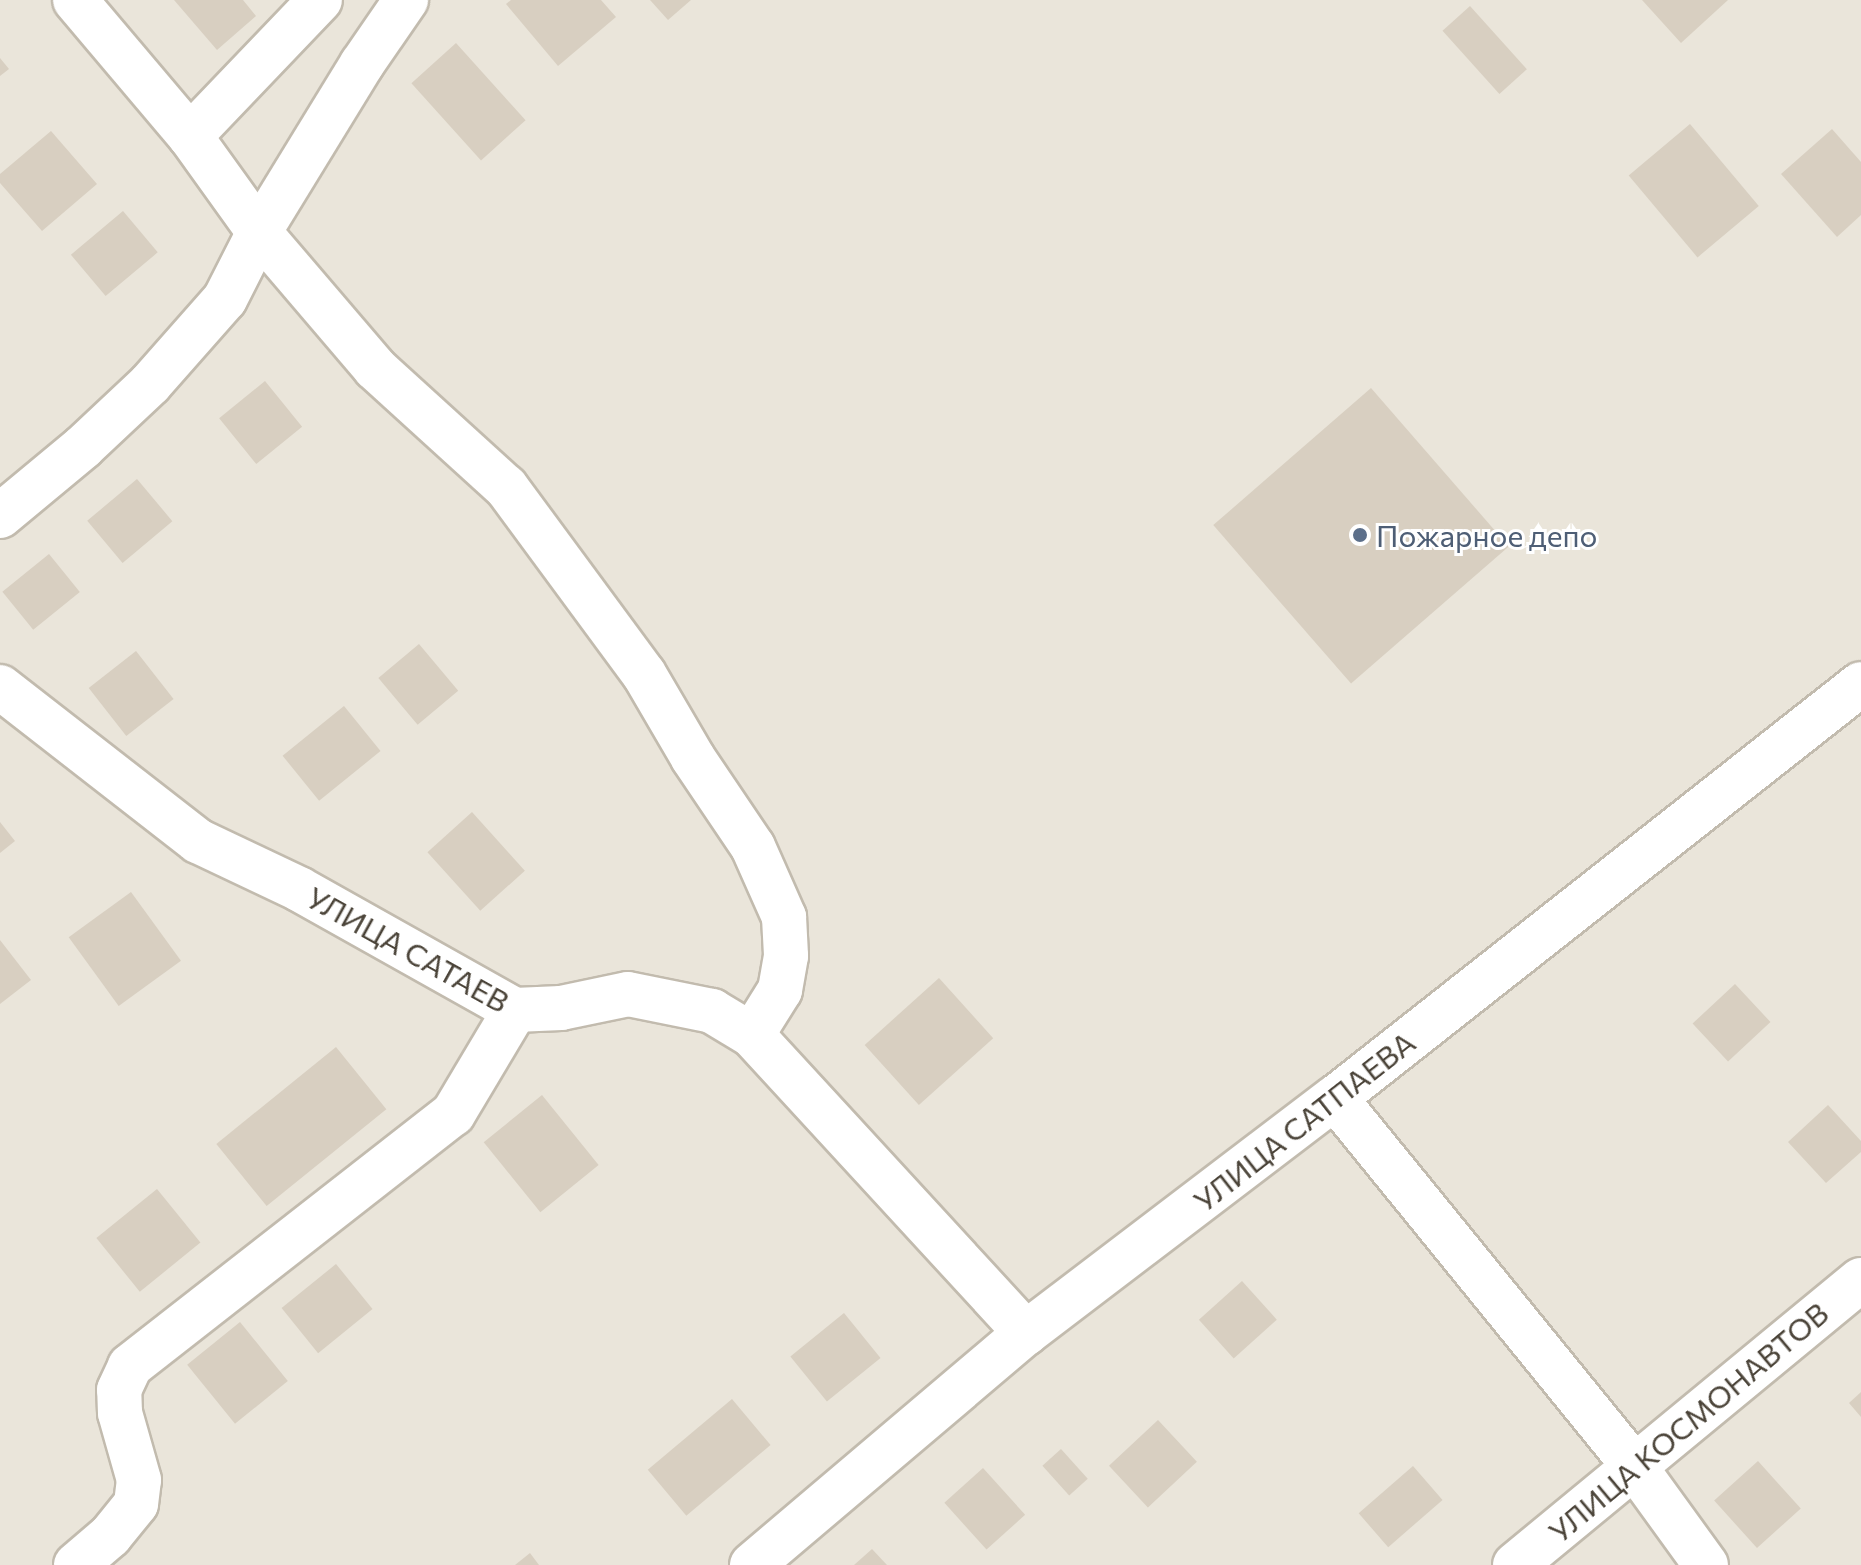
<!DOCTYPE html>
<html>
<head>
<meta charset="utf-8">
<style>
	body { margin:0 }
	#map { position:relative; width:1861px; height:1565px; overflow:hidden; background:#f6f3ec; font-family:Commissioner,sans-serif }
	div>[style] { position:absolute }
	.residential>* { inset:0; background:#eae5da; transform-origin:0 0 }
	.building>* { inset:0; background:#d8cfc1; transform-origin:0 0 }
	.roads { filter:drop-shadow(2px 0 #c2bbae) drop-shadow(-2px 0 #c2bbae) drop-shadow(0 2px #c2bbae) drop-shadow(0 -2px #c2bbae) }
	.minor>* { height:44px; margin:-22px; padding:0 22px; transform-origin:22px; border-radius:22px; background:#fff }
	.dots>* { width:22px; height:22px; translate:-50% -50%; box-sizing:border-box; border:4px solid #fff; border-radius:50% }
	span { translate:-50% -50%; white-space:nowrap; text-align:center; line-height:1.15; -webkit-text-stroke:6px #fff; paint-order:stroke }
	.service-label { font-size:30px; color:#4e5e75 }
	.left { translate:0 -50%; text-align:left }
	.street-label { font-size:30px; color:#4b4439 }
</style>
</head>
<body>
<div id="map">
	<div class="residential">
		<i style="left:0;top:0;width:1861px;height:1565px"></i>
	</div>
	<div class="building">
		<i style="clip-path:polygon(174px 0,243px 0,256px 16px,217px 50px)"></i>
		<i style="clip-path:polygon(511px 0,601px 0,616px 17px,558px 66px,506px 4px)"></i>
		<i style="clip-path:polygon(650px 0,691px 0,668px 20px)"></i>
		<i style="clip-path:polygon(1642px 0,1728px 0,1681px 43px)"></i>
		<i style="left:1470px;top:6px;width:85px;height:37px;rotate:48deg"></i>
		<i style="left:456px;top:43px;width:104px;height:60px;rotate:48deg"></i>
		<i style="clip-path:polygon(0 58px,9px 69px,0 76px)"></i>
		<i style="left:1690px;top:124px;width:107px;height:80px;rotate:50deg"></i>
		<i style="clip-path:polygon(1832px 129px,1861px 162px,1861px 215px,1837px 237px,1781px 174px)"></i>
		<i style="clip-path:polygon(51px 131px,97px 184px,42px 231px,0 183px,0 174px)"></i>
		<i style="left:123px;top:211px;width:54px;height:68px;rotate:50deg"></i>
		<i style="left:265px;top:381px;width:59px;height:59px;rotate:51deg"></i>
		<i style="left:1371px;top:388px;width:210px;height:209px;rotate:49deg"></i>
		<i style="left:137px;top:479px;width:55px;height:65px;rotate:50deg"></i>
		<i style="left:49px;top:554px;width:49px;height:60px;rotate:51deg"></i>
		<i style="left:419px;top:644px;width:61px;height:53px;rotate:50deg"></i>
		<i style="left:136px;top:651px;width:61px;height:60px;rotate:52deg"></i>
		<i style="left:344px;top:706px;width:58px;height:79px;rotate:51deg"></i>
		<i style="left:472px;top:812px;width:79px;height:60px;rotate:48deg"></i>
		<i style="clip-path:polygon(0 822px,15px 841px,0 853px)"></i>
		<i style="left:131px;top:892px;width:85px;height:77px;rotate:54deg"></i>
		<i style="clip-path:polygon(0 940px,31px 980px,0 1004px)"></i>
		<i style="left:939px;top:978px;width:81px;height:100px;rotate:48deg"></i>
		<i style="left:1735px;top:984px;width:52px;height:58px;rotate:47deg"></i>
		<i style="left:336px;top:1047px;width:80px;height:154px;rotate:51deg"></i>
		<i style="left:542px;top:1095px;width:90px;height:75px;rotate:51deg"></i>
		<i style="clip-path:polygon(1828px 1105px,1861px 1141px,1861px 1152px,1826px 1183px,1788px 1142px)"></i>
		<i style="left:157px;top:1189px;width:69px;height:78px;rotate:51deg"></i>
		<i style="left:336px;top:1264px;width:58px;height:70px;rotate:51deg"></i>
		<i style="left:1242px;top:1281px;width:52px;height:58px;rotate:48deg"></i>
		<i style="left:844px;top:1313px;width:58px;height:69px;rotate:51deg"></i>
		<i style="left:240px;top:1322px;width:76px;height:68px;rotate:51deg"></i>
		<i style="clip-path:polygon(1861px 1392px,1861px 1417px,1849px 1403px)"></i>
		<i style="left:732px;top:1399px;width:60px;height:110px;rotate:50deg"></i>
		<i style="left:1158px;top:1420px;width:57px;height:67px;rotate:47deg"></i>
		<i style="left:1061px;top:1449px;width:40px;height:25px;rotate:48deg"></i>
		<i style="left:1758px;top:1461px;width:64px;height:59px;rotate:48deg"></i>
		<i style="left:1413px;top:1466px;width:45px;height:72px;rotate:49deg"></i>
		<i style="left:983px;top:1468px;width:63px;height:52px;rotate:48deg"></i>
		<i style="clip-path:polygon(872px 1549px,887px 1565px,854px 1565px)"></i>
		<i style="clip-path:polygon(530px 1553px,539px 1565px,515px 1565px)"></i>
	</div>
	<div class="roads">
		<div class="minor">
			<i style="left:75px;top:0;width:178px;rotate:49.8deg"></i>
			<i style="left:190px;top:136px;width:118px;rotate:54.3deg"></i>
			<i style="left:259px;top:232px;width:179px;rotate:49.5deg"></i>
			<i style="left:375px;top:368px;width:177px;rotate:42.3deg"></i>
			<i style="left:506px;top:487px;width:232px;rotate:53.6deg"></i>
			<i style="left:644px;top:674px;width:97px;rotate:59.7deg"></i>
			<i style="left:693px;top:758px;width:107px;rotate:56deg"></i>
			<i style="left:753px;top:847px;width:77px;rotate:66.1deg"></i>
			<i style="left:784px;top:917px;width:39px;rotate:87deg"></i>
			<i style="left:786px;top:956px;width:35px;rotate:100deg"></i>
			<i style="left:780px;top:990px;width:53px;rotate:121.9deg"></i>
			<i style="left:190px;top:136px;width:188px;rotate:-46.3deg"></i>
			<i style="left:0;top:516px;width:108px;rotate:-39.7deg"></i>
			<i style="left:83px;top:447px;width:92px;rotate:-43.2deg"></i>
			<i style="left:150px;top:384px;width:113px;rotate:-48.6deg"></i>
			<i style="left:225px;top:299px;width:75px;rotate:-63.1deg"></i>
			<i style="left:259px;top:232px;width:197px;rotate:-58.5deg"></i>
			<i style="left:362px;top:64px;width:78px;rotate:-55.5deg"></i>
			<i style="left:0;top:687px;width:251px;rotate:37.9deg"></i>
			<i style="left:198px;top:841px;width:112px;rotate:25.4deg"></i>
			<i style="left:299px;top:889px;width:248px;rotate:29.3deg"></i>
			<i style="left:515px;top:1010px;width:46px;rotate:-2.5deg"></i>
			<i style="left:561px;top:1008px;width:68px;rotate:-11.8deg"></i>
			<i style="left:628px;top:994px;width:86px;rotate:11.4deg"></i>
			<i style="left:712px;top:1011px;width:47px;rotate:31deg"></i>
			<i style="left:752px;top:1035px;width:405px;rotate:47.4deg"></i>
			<i style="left:1335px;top:1098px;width:476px;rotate:50.9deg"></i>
			<i style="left:1635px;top:1467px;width:121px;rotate:54.1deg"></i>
			<i style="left:76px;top:1565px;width:45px;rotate:-40.5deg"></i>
			<i style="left:110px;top:1536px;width:41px;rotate:-50.9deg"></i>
			<i style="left:136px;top:1504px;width:24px;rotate:-83deg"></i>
			<i style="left:139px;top:1480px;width:70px;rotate:-105.8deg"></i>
			<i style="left:120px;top:1413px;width:23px;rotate:-92deg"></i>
			<i style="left:119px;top:1390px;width:26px;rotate:-65deg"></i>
			<i style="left:130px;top:1366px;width:410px;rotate:-38deg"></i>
			<i style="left:453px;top:1114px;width:121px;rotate:-59.2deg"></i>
			<i style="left:752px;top:1565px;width:359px;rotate:-40.3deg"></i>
			<i style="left:1026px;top:1333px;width:388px;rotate:-37.3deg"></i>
			<i style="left:1335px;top:1098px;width:669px;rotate:-38.21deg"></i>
			<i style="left:1515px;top:1565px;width:448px;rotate:-39.5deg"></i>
		</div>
	</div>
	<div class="dots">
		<i style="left:1360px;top:535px;background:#5c6f8a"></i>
	</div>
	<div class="service-label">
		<span class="left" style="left:1376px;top:535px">Пожарное депо</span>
	</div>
	<div class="street-label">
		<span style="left:408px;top:949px;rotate:29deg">УЛИЦА САТАЕВ</span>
		<span style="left:1304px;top:1121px;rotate:-38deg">УЛИЦА САТПАЕВА</span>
		<span style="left:1688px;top:1422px;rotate:-40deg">УЛИЦА КОСМОНАВТОВ</span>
	</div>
</div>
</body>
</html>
